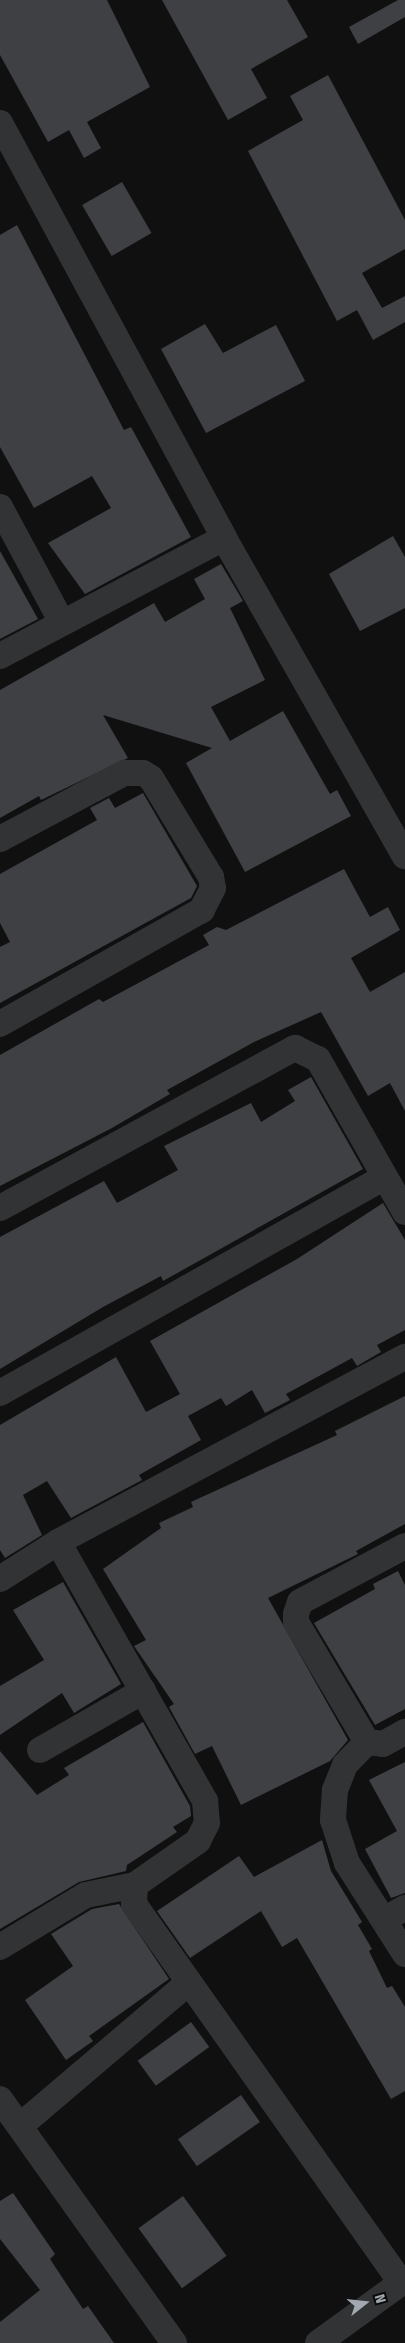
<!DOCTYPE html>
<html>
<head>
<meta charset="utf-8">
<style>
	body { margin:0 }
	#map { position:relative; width:405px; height:2343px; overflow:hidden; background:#101011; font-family:"Fira Sans Condensed",sans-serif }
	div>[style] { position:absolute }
	.building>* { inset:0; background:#3f4044; transform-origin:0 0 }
	.street>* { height:26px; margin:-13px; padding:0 13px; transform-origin:13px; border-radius:13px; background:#313335 }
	span { translate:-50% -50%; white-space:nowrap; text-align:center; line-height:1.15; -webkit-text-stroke:4px #0b0b0c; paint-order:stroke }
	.north { position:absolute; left:340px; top:2278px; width:50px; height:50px; -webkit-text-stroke:4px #0b0b0c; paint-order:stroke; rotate:74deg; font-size:14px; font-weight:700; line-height:20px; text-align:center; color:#a2a9b0 }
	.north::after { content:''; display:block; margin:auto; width:18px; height:22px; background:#a2a9b0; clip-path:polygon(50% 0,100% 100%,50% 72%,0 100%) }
</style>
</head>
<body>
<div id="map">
	<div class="building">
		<i style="clip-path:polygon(0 0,107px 0,150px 87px,87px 122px,101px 148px,84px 158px,69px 130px,48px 142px,0 55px)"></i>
		<i style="clip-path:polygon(162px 0,287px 0,308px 37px,251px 69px,267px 98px,228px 120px)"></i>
		<i style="clip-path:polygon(398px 0,405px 0,405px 17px,358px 44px,349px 27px)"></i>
		<i style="clip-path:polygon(328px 75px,405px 220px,405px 249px,362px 273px,382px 308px,405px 296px,405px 322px,373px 340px,357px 310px,337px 321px,248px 151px,303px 120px,290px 96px)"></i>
		<i style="left:122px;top:182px;width:59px;height:46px;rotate:60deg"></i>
		<i style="clip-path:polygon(17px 225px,124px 430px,131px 427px,191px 537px,85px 594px,48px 543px,111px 508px,92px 476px,34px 508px,0 447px,0 235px)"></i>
		<i style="clip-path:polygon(205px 324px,223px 353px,276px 325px,305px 381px,206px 433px,161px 349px)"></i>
		<i style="clip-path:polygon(393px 536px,405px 557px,405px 608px,360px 631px,329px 574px)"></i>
		<i style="clip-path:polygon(0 551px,38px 619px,0 639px)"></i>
		<i style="clip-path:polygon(221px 564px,243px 601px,230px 608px,265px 680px,211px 707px,230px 741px,283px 711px,330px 794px,337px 790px,351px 816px,245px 872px,186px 763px,212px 748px,103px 715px,128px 758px,41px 800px,39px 796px,0 818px,0 690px,154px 603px,165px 622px,205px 599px,194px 579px)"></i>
		<i style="clip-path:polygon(143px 793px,197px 886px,191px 898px,0 1003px,0 947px,10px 942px,0 923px,0 874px,97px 820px,90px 808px,109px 798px,115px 808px)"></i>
		<i style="clip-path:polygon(344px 869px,370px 917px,388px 907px,400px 930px,351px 958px,370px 992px,405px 972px,405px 1111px,390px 1083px,368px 1096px,321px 1012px,254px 1042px,167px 1090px,170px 1094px,112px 1128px,0 1186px,0 1055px,99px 999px,103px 1002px,209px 945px,203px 935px,217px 927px,226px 930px)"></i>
		<i style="clip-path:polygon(311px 1077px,363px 1169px,163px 1281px,161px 1276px,103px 1307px,0 1369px,0 1237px,104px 1181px,117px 1203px,178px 1170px,164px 1146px,251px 1103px,261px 1122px,295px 1101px,288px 1090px)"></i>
		<i style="clip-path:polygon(383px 1203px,405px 1240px,405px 1330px,377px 1345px,381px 1352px,357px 1366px,352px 1358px,286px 1394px,290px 1400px,265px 1413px,252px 1390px,226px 1406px,221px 1398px,188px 1416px,201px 1440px,139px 1475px,142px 1480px,71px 1518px,47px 1481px,23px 1495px,42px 1535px,5px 1558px,0 1550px,0 1425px,116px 1357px,146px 1412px,180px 1394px,150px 1341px,297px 1259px)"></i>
		<i style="clip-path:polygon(405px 1396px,405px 1524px,356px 1551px,358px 1554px,268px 1598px,348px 1740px,330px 1761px,241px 1805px,212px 1746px,195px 1754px,169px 1707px,174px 1704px,134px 1646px,146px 1640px,103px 1569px,161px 1528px,159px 1523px,193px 1507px,191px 1502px,337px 1435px,335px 1431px)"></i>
		<i style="clip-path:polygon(398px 1571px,405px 1585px,405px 1709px,375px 1725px,314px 1623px,375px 1589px,373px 1584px)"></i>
		<i style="clip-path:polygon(63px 1582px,121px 1684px,74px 1713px,62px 1693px,0 1735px,0 1686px,44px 1660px,13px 1610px)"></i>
		<i style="clip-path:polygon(143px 1722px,190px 1806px,191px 1816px,173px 1827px,177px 1832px,127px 1865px,126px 1871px,79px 1882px,0 1929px,0 1751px,37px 1795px,69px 1775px,64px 1768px)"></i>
		<i style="clip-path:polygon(405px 1762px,405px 1893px,391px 1898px,365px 1849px,397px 1831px,369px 1780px)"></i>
		<i style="clip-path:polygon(322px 1840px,331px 1871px,362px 1922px,358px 1925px,372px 1949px,369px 1951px,387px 1988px,392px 1986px,405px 2007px,405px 2091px,391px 2099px,297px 1938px,282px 1947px,261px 1911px,190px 1958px,157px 1911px,239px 1856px,254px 1877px)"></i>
		<i style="clip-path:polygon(119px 1904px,169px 1979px,89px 2036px,93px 2041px,66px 2060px,25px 2000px,73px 1966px,51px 1934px,92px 1909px)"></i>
		<i style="left:191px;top:2022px;width:31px;height:66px;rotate:54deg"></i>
		<i style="left:241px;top:2095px;width:33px;height:77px;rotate:55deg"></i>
		<i style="clip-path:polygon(13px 2193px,55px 2254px,50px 2259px,83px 2309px,88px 2306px,114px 2343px,0 2343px,0 2322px,40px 2290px,0 2239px,0 2201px)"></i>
		<i style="left:183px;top:2196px;width:74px;height:55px;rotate:54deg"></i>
	</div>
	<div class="street">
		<i style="left:0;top:123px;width:472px;rotate:61.6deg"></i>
		<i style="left:224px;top:538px;width:366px;rotate:60.4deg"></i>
		<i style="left:0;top:507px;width:129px;rotate:61.8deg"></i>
		<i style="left:0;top:656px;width:253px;rotate:-27.8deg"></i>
		<i style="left:0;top:839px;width:140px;rotate:-28deg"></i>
		<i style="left:124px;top:773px;width:19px"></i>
		<i style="left:143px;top:773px;width:9px;rotate:32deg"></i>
		<i style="left:151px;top:778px;width:116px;rotate:58.8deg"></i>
		<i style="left:211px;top:877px;width:11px;rotate:80deg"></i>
		<i style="left:213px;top:888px;width:25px;rotate:117deg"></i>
		<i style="left:202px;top:910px;width:232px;rotate:150.6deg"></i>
		<i style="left:0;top:1208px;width:336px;rotate:-28.5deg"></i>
		<i style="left:295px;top:1048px;width:25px;rotate:26deg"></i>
		<i style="left:318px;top:1059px;width:176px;rotate:60.4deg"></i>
		<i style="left:0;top:1393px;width:441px;rotate:-29.3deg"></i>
		<i style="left:58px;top:1542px;width:298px;rotate:60.4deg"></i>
		<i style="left:205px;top:1801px;width:22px;rotate:85deg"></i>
		<i style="left:207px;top:1823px;width:20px;rotate:117deg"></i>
		<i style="left:198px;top:1841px;width:77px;rotate:145.1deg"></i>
		<i style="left:135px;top:1885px;width:19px;rotate:93deg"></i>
		<i style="left:134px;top:1904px;width:461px;rotate:54.8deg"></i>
		<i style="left:405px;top:1546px;width:119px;rotate:151.9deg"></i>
		<i style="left:300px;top:1602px;width:13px;rotate:108deg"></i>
		<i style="left:296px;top:1614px;width:8px;rotate:90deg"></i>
		<i style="left:296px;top:1622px;width:139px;rotate:59.4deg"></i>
		<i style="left:367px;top:1742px;width:16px;rotate:7deg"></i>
		<i style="left:383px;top:1744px;width:25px;rotate:-29deg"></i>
		<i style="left:0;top:1579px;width:69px;rotate:-32.5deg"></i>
		<i style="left:58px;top:1542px;width:393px;rotate:-28.1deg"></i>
		<i style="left:367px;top:1742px;width:32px;rotate:134deg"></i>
		<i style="left:345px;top:1765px;width:27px;rotate:112deg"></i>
		<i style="left:335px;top:1790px;width:30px;rotate:94deg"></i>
		<i style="left:333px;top:1820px;width:45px;rotate:72deg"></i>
		<i style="left:347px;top:1863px;width:108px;rotate:57.5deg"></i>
		<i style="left:40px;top:1750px;width:119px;rotate:-29.8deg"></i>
		<i style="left:385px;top:1919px;width:23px;rotate:-29deg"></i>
		<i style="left:0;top:1947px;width:100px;rotate:-31.2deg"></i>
		<i style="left:86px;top:1895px;width:50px;rotate:-11.5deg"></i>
		<i style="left:0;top:2099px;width:300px;rotate:54.5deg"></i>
		<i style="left:20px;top:2126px;width:222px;rotate:-40.4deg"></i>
		<i style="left:318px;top:2343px;width:107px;rotate:-35.9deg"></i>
	</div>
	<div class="north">N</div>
</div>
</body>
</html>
